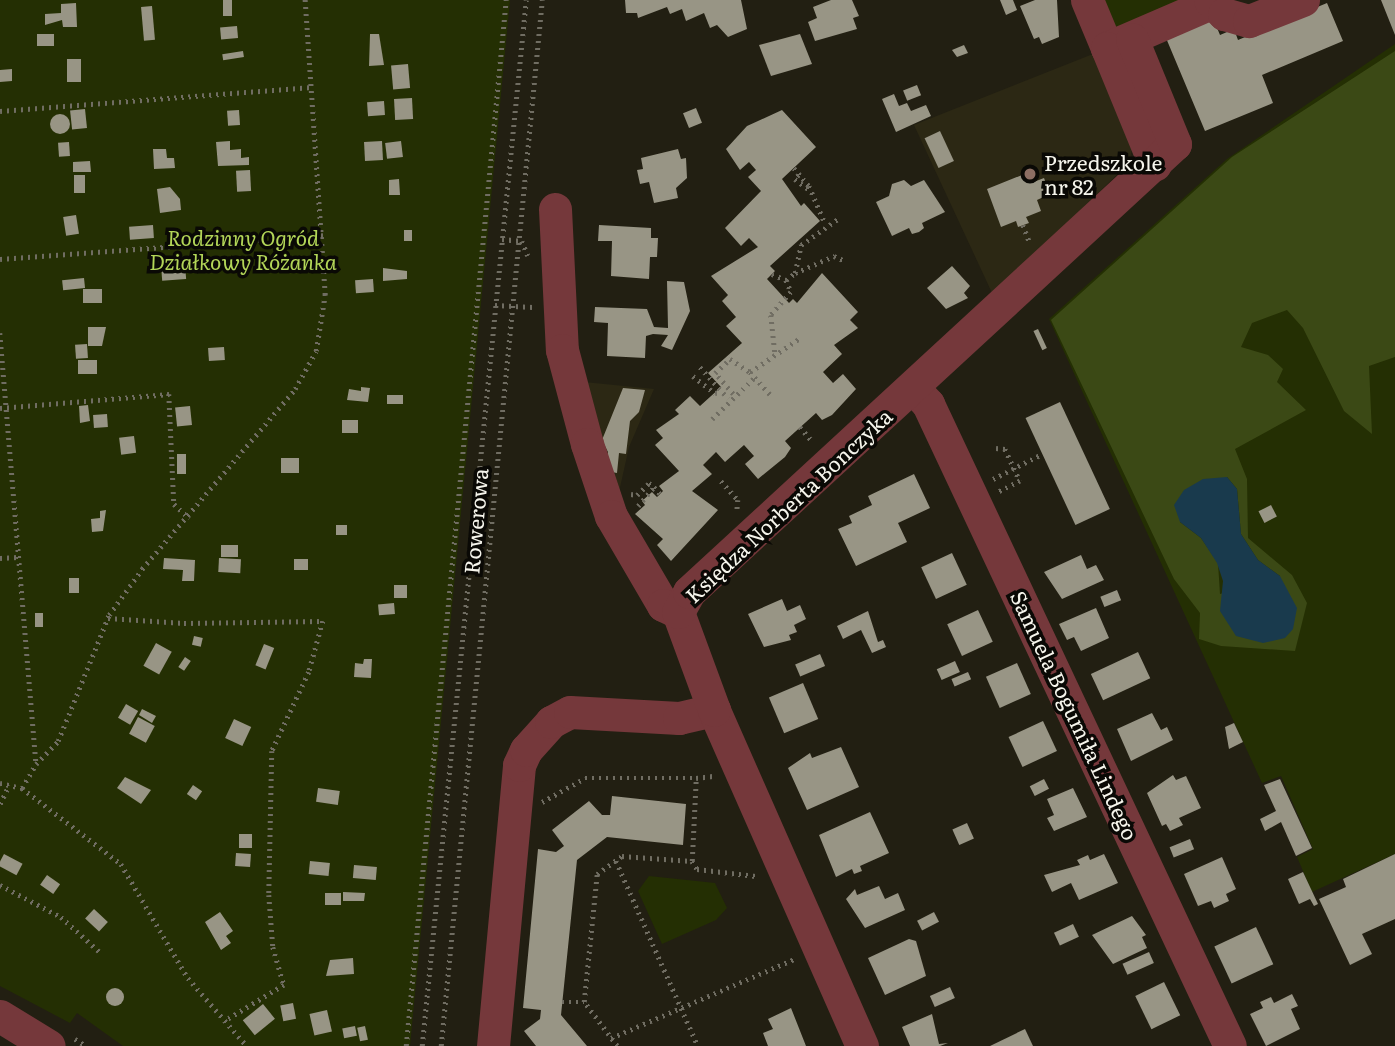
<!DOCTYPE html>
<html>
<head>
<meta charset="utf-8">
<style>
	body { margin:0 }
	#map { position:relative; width:1395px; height:1046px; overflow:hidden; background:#221f12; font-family:Literata,serif }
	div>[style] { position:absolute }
	.built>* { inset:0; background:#2c2814 }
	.green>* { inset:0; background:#242f03 }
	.forest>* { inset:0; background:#3b4915 }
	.water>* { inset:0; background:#193a4d }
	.building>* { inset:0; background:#989585; transform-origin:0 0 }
	.round { border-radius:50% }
	.path>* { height:4.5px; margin-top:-2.25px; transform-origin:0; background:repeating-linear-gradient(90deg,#706d62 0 2px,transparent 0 7px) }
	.minor>* { height:33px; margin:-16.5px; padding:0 16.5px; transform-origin:16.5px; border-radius:16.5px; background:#75383b }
	.dots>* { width:19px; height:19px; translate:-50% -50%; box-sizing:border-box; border:4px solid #0a0905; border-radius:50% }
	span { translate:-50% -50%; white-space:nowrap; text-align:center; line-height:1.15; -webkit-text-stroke:7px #0a0905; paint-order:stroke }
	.poi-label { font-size:21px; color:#f6f5ec }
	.left { translate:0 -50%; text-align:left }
	.park-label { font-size:21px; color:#b3d658; font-style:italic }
	.street-label { font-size:21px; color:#f6f5ec }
</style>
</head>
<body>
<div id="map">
	<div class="built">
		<i style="clip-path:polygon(1093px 54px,1132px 149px,1129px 163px,993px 295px,914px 125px)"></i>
		<i style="clip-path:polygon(584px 382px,654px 389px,629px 447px,617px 501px)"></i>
	</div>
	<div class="green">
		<i style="clip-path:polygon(0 0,510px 0,410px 1046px,123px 1046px,77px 1013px,70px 1023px,0 986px)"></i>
		<i style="clip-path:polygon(1095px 0,1188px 0,1120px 28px,1111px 24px)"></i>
		<i style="clip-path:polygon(1395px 44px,1395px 854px,1312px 892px,1297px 857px,1313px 849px,1281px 776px,1262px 783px,1049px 319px,1227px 159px)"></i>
		<i style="clip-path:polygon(649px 876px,715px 883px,727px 908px,716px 920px,662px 944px,638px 891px)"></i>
	</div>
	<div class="forest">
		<i style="clip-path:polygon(evenodd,1395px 51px,1395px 357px,1369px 366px,1372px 434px,1344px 411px,1303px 328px,1287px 310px,1252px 323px,1241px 347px,1268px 355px,1283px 369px,1277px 382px,1306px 410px,1235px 449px,1247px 479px,1248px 538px,1292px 575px,1307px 603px,1295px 651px,1221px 646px,1199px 639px,1200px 613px,1174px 579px,1051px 320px,1232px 157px,1395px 51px,1227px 477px,1237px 489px,1241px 534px,1258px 560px,1280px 576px,1220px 594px,1218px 563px,1201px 538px,1180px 522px,1227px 477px)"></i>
	</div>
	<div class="water">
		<i style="clip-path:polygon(1227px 477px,1237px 489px,1241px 534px,1258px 560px,1280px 576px,1297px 608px,1293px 629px,1285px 638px,1263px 643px,1236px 636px,1220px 611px,1223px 581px,1217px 563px,1201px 538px,1180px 522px,1174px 505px,1184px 490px,1203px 479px)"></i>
	</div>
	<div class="building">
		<i style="left:223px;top:0;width:9px;height:16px"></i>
		<i style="clip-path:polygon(625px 0,741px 0,747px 29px,728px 37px,717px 25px,710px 28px,704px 13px,686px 21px,682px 9px,670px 14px,667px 7px,638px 18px,637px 13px,626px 13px)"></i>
		<i style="clip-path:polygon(831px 0,852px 0,859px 16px,853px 18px,857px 29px,815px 41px,808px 22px,817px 18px,813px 7px)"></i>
		<i style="clip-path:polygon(1000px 0,1013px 0,1017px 10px,1006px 15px)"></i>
		<i style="clip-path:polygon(1035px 0,1057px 0,1059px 37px,1042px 44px,1039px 37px,1034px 39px,1020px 6px)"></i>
		<i style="clip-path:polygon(1381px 0,1395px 0,1395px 35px)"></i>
		<i style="clip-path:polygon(76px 3px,77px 27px,63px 27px,62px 20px,45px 25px,45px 14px,61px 13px,61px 4px)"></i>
		<i style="clip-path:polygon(1327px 3px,1343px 41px,1262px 75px,1273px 103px,1205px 131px,1166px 38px,1213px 18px,1220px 35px,1234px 29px,1238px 40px)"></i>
		<i style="left:152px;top:6px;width:34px;height:11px;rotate:85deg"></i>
		<i style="left:237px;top:26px;width:12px;height:17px;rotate:85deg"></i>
		<i style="left:37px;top:34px;width:17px;height:12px"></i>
		<i style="clip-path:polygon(370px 34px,379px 34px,384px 65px,369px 66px)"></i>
		<i style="clip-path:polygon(800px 34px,812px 64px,771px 76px,759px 45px)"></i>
		<i style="clip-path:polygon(964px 45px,968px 53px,957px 57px,952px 50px)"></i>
		<i style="left:243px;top:51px;width:6px;height:21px;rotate:81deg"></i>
		<i style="left:67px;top:59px;width:14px;height:23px"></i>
		<i style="left:408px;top:64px;width:24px;height:17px;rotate:85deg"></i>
		<i style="clip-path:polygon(12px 69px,12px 81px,0 82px,0 70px)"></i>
		<i style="left:917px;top:85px;width:11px;height:15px;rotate:68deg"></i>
		<i style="clip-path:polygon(894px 94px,899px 106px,907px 103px,911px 111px,926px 105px,931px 116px,896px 132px,882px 99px)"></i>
		<i style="left:412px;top:98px;width:21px;height:18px;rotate:87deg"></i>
		<i style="left:384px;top:101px;width:14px;height:17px;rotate:86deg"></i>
		<i style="left:696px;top:108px;width:16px;height:14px;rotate:68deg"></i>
		<i style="left:85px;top:109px;width:19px;height:15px;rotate:84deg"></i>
		<i style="left:239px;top:110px;width:15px;height:12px;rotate:86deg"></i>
		<i style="clip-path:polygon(782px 110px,816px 147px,782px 179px,801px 206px,804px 203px,820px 221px,770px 266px,775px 271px,767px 279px,789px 303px,793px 299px,797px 303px,822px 273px,858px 312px,850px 320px,858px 328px,834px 345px,842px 354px,823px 372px,833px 383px,843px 374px,856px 389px,832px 415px,822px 420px,816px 413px,785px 441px,791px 448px,785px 457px,758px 479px,745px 464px,754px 456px,744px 445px,725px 462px,716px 452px,703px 465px,712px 474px,692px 491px,718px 510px,671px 561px,657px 545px,663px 539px,635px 514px,645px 505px,642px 501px,652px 492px,657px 497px,663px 491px,659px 486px,679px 471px,655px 445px,663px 438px,656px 430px,679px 414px,675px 410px,690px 396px,700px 406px,721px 387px,708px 373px,742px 343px,726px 326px,736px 317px,722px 301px,728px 295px,711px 276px,758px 247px,749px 238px,741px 246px,725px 228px,761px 191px,748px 177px,756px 170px,749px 162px,740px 170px,726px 149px,747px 126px)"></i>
		<i class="round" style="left:50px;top:114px;width:20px;height:20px"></i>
		<i style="left:940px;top:131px;width:33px;height:17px;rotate:65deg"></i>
		<i style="clip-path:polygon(230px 141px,230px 150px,241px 149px,241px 158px,249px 157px,249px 165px,218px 166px,216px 142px)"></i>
		<i style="left:382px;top:141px;width:19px;height:18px;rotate:87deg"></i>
		<i style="left:401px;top:141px;width:16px;height:16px;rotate:83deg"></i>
		<i style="left:69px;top:142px;width:14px;height:11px;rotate:86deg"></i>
		<i style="clip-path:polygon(153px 149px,166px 149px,167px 158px,174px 158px,175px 168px,154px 169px)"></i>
		<i style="clip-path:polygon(678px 149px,681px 159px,686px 158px,687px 178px,676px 188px,678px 198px,654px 203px,649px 182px,640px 184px,637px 170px,643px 169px,641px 158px)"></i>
		<i style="clip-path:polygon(90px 161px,91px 172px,73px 172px,73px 162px)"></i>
		<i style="left:250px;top:170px;width:21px;height:14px;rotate:87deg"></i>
		<i style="clip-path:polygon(1027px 173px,1031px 183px,1044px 178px,1050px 194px,1037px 200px,1041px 211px,1026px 217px,1029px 223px,1018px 227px,1016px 221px,1001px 227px,987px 189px)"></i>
		<i style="left:74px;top:175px;width:11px;height:18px"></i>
		<i style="clip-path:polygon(399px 179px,400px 195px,389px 195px,389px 180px)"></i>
		<i style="clip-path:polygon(904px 180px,911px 186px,924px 180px,945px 212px,922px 223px,924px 228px,919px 232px,912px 234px,909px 228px,892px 236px,876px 202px,889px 196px,892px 184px)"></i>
		<i style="clip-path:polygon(170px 187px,180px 199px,181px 210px,160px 213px,157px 189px)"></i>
		<i style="left:76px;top:215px;width:19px;height:13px;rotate:81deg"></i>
		<i style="left:153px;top:225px;width:13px;height:24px;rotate:86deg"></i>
		<i style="clip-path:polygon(599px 225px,651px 228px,651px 238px,658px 238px,657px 257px,650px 257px,649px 279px,611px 276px,612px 241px,598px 241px)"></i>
		<i style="left:404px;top:230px;width:8px;height:11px"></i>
		<i style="left:185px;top:263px;width:16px;height:24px;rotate:86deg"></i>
		<i style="clip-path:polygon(952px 266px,970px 286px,964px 293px,968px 298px,946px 309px,927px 288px)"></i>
		<i style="clip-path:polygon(383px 268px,407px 271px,407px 279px,383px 281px)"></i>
		<i style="left:84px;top:278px;width:10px;height:22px;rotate:84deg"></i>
		<i style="left:373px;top:279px;width:13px;height:18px;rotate:86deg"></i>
		<i style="clip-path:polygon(667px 281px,684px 282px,690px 311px,672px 350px,661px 346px,668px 335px,653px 334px,646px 336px,645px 358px,607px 356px,608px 323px,594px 322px,595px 307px,647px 309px,654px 327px,668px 328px)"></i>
		<i style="left:83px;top:289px;width:19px;height:14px"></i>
		<i style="clip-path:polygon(88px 327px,106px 327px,102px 346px,88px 346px)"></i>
		<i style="left:1038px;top:329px;width:21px;height:5px;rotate:65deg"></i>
		<i style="left:87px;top:344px;width:14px;height:12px;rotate:86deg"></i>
		<i style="left:224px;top:347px;width:13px;height:16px;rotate:86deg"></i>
		<i style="left:78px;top:360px;width:19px;height:14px"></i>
		<i style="clip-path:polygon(361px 387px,370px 388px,368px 402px,347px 400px,349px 389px,361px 391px)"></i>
		<i style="clip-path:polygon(623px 388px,645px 390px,639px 412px,630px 421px,626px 454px,619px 453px,617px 473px,606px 471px,608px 452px,602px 440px)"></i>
		<i style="left:387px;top:395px;width:16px;height:9px"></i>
		<i style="left:1060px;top:402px;width:118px;height:38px;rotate:65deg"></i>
		<i style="clip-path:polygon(88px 405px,90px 421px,80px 423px,79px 406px)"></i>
		<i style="left:190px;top:406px;width:19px;height:15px;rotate:84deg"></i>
		<i style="left:107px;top:414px;width:13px;height:14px;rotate:86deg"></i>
		<i style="left:342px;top:420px;width:16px;height:13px"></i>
		<i style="left:134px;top:436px;width:17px;height:15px;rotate:83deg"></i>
		<i style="left:177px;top:454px;width:9px;height:20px"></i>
		<i style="left:299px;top:458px;width:15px;height:18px;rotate:90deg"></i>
		<i style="clip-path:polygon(914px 474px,930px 508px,898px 523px,907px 542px,856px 566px,838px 529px,852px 523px,849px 516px,872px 505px,868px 496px)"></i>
		<i style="left:1271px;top:505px;width:13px;height:14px;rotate:63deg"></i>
		<i style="clip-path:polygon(106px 510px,103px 531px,92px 532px,91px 519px,100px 518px,100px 511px)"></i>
		<i style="left:347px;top:525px;width:10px;height:11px;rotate:90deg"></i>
		<i style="left:221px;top:545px;width:17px;height:12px"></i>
		<i style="left:952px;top:553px;width:35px;height:34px;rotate:65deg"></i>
		<i style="clip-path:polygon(1081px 555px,1087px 569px,1096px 565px,1104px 580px,1062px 599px,1044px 572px)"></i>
		<i style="clip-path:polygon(164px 558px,195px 560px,194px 581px,182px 581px,183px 570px,163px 569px)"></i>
		<i style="left:219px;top:558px;width:22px;height:14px;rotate:3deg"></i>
		<i style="left:294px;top:559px;width:14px;height:11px"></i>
		<i style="left:69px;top:578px;width:10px;height:15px"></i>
		<i style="left:394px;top:585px;width:13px;height:13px"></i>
		<i style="left:1117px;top:590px;width:11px;height:18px;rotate:68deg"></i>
		<i style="clip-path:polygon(782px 599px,787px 611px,800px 605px,806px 619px,794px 625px,797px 632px,789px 635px,791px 640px,764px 647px,748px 614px)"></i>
		<i style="left:394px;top:603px;width:11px;height:16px;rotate:85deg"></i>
		<i style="clip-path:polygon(1096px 608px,1109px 638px,1081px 651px,1074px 637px,1067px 640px,1059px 624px)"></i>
		<i style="left:978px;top:610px;width:35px;height:34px;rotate:65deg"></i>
		<i style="clip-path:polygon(868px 611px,878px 642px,883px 640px,886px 647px,872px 653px,861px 630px,843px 639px,837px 626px)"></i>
		<i style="left:35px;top:613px;width:8px;height:14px"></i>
		<i style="left:194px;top:636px;width:9px;height:9px;rotate:13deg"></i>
		<i style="left:156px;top:643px;width:18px;height:26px;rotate:29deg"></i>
		<i style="left:264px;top:644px;width:11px;height:23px;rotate:22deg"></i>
		<i style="left:1138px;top:652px;width:29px;height:52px;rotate:65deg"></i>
		<i style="left:820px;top:654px;width:13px;height:27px;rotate:67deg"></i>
		<i style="left:185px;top:657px;width:7px;height:12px;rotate:34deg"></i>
		<i style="clip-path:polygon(364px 659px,372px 659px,371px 678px,354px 677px,355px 663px,363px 664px)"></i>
		<i style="left:955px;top:661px;width:12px;height:20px;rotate:66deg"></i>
		<i style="left:1017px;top:663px;width:34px;height:34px;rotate:66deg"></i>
		<i style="left:968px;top:672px;width:8px;height:18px;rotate:67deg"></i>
		<i style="left:803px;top:683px;width:39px;height:37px;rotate:67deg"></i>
		<i style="left:126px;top:704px;width:14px;height:16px;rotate:30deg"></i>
		<i style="clip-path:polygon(142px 709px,156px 716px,152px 723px,139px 715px)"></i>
		<i style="clip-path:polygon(1152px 713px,1161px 730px,1167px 727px,1173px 740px,1131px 761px,1117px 729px)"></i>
		<i style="left:138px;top:717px;width:19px;height:19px;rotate:28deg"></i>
		<i style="left:234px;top:719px;width:19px;height:21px;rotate:25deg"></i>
		<i style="left:1043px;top:721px;width:33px;height:38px;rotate:65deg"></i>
		<i style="clip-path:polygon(1234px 723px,1243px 742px,1229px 749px,1225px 727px)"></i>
		<i style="clip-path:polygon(841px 747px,859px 787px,807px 810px,788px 768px,810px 753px,812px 758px)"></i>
		<i style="clip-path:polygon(1173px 775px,1176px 780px,1186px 776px,1201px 808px,1179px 818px,1183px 825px,1170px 831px,1166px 824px,1162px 826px,1147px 793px)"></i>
		<i style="clip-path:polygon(125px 777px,151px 790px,141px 804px,117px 788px)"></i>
		<i style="left:1044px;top:779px;width:11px;height:16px;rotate:63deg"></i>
		<i style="clip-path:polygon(1280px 779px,1312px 848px,1296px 856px,1281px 822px,1265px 831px,1260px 819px,1276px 811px,1264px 785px)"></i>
		<i style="left:193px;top:785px;width:11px;height:11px;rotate:34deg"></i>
		<i style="left:318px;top:788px;width:22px;height:14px;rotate:8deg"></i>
		<i style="clip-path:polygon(1073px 788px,1087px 817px,1054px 831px,1047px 818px,1054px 815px,1047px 799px)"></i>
		<i style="clip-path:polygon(612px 796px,686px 804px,683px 845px,607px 837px,577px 860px,561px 1015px,587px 1046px,536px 1046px,524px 1031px,540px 1019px,541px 1010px,523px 1008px,538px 849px,556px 852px,564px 846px,552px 830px,589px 801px,602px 815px,610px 815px)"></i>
		<i style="clip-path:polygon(870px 812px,889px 853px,860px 866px,862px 871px,854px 874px,852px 869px,836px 877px,819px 835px)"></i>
		<i style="left:967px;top:823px;width:17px;height:16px;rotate:66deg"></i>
		<i style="left:239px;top:834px;width:13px;height:14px"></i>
		<i style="left:1190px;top:839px;width:11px;height:22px;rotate:68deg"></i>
		<i style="left:236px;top:853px;width:15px;height:13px;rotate:4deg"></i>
		<i style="left:4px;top:854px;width:21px;height:13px;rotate:28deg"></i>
		<i style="clip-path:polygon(1104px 854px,1118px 883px,1079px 900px,1071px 883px,1052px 892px,1044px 875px,1080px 865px,1077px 860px,1088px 855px,1090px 860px)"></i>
		<i style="clip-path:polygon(1395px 854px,1395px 919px,1362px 934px,1372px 954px,1350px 965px,1319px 899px,1346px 887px,1343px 879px)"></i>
		<i style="clip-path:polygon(1222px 857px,1236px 889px,1226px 894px,1229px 901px,1214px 908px,1211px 901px,1198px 906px,1184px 874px)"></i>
		<i style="left:310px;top:861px;width:20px;height:13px;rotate:6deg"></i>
		<i style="left:354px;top:865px;width:23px;height:13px;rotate:5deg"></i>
		<i style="clip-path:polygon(1303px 872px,1318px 904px,1314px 906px,1310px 899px,1299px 904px,1288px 879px)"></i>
		<i style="left:47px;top:875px;width:16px;height:12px;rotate:35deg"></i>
		<i style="clip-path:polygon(879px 886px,885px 899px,898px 893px,905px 910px,865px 928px,846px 899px,855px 889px,857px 895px)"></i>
		<i style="clip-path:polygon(343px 892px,365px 893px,364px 901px,343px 901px)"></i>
		<i style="left:325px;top:893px;width:16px;height:12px"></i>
		<i style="left:94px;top:909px;width:19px;height:13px;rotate:43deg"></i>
		<i style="clip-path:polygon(220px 912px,233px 931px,226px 936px,231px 943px,221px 950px,205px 922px)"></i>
		<i style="left:934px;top:912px;width:11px;height:19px;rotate:63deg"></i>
		<i style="clip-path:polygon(1132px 916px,1146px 935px,1142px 937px,1147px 948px,1113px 964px,1092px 935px)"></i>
		<i style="left:1073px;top:924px;width:14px;height:21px;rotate:65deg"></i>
		<i style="left:1256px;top:927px;width:41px;height:46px;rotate:65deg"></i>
		<i style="clip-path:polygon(909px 939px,916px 941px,926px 976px,885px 995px,868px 958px)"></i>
		<i style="left:1149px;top:952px;width:12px;height:29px;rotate:66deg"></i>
		<i style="clip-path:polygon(353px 958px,354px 974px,326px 976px,330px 960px)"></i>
		<i style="left:1164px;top:982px;width:37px;height:32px;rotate:64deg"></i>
		<i style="left:950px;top:987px;width:12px;height:22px;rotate:66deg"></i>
		<i class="round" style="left:106px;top:988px;width:18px;height:18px"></i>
		<i style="clip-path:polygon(1292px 994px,1298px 1006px,1291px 1009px,1300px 1029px,1266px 1046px,1250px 1014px,1263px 1008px,1260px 1002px,1271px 997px,1274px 1003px)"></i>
		<i style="left:293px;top:1003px;width:16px;height:13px;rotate:79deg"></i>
		<i style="left:263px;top:1004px;width:19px;height:26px;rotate:51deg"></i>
		<i style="clip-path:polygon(791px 1008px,806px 1046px,768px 1046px,763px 1033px,773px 1029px,768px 1019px)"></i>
		<i style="left:327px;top:1010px;width:22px;height:18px;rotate:77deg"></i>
		<i style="clip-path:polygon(932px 1014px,939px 1044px,948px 1043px,940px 1046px,910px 1046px,902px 1027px)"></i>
		<i style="left:355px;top:1026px;width:10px;height:13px;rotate:79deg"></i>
		<i style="left:365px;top:1026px;width:14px;height:8px;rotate:78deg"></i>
		<i style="clip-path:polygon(1025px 1029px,1033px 1046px,990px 1046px)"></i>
	</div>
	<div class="path">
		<i style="left:0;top:111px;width:313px;rotate:-4.4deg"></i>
		<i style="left:794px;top:168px;width:23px;rotate:50deg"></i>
		<i style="left:809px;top:186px;width:40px;rotate:66.6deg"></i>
		<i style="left:799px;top:175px;width:6px;rotate:135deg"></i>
		<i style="left:795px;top:179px;width:20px;rotate:37deg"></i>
		<i style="left:1023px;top:225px;width:17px;rotate:69deg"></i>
		<i style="left:502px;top:239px;width:20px;rotate:6deg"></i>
		<i style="left:522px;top:241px;width:16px;rotate:68deg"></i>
		<i style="left:0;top:259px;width:324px;rotate:-4.2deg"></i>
		<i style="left:795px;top:273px;width:43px;rotate:-23.6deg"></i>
		<i style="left:834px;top:256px;width:10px;rotate:24deg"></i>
		<i style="left:772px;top:274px;width:15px;rotate:23deg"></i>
		<i style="left:786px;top:280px;width:13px;rotate:67deg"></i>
		<i style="left:791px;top:292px;width:30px;rotate:131deg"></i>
		<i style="left:771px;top:315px;width:38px;rotate:84deg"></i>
		<i style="left:786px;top:280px;width:11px;rotate:-38deg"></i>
		<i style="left:795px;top:273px;width:29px;rotate:-78deg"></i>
		<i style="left:801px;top:245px;width:45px;rotate:-35.1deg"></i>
		<i style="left:495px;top:305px;width:38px;rotate:3deg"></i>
		<i style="left:0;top:333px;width:433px;rotate:85.2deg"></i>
		<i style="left:700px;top:367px;width:42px;rotate:47.9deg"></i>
		<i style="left:750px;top:372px;width:60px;rotate:-34.2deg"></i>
		<i style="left:693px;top:376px;width:28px;rotate:38deg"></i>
		<i style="left:715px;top:393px;width:6px;rotate:-9deg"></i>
		<i style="left:733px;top:394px;width:28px;rotate:-131deg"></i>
		<i style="left:715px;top:373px;width:21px;rotate:-43deg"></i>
		<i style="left:730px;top:359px;width:24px;rotate:33deg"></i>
		<i style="left:750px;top:372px;width:30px;rotate:48deg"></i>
		<i style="left:0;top:408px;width:170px;rotate:-4.7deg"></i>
		<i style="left:169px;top:394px;width:110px;rotate:87.4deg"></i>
		<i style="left:174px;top:504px;width:21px;rotate:43deg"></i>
		<i style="left:712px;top:419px;width:60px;rotate:-44.3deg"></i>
		<i style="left:800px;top:427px;width:20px;rotate:49deg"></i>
		<i style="left:996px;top:448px;width:9px;rotate:6deg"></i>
		<i style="left:1005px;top:449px;width:35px;rotate:65deg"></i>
		<i style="left:1020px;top:481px;width:25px;rotate:153deg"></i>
		<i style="left:993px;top:479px;width:55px;rotate:-27deg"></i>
		<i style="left:721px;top:481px;width:25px;rotate:48deg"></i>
		<i style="left:738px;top:500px;width:11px;rotate:95deg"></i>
		<i style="left:631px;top:494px;width:6px;rotate:9deg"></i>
		<i style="left:637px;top:495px;width:17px;rotate:-45deg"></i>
		<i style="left:649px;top:483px;width:6px;rotate:39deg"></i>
		<i style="left:638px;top:506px;width:25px;rotate:-50deg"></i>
		<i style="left:654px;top:487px;width:9px;rotate:49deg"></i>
		<i style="left:0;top:558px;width:18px;rotate:-3deg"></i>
		<i style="left:108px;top:618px;width:76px;rotate:3.8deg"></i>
		<i style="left:184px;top:623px;width:139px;rotate:-0.8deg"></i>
		<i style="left:323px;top:621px;width:53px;rotate:105.4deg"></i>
		<i style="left:309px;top:672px;width:87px;rotate:115.1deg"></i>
		<i style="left:272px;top:751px;width:144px;rotate:91.2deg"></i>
		<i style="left:269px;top:895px;width:52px;rotate:85.6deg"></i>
		<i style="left:273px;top:947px;width:40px;rotate:74deg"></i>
		<i style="left:284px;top:985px;width:69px;rotate:148.6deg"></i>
		<i style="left:0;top:783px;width:23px;rotate:13deg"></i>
		<i style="left:22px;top:788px;width:125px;rotate:37.5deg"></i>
		<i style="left:121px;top:864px;width:132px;rotate:59.6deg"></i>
		<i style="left:188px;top:978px;width:90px;rotate:49.1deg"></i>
		<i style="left:22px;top:788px;width:28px;rotate:-60deg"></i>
		<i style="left:36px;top:764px;width:32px;rotate:-46deg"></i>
		<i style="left:58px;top:741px;width:136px;rotate:-68deg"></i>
		<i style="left:109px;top:615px;width:57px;rotate:-54.3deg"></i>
		<i style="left:142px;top:569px;width:236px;rotate:-49.6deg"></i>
		<i style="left:295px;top:389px;width:43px;rotate:-61.1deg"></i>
		<i style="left:316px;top:351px;width:57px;rotate:-80.9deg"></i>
		<i style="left:325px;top:295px;width:296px;rotate:-93.9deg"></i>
		<i style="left:542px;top:802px;width:49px;rotate:-29.2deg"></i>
		<i style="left:585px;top:778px;width:111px"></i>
		<i style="left:0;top:804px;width:21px;rotate:-65deg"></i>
		<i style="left:616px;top:861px;width:202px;rotate:66.1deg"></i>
		<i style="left:692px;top:861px;width:9px;rotate:58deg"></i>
		<i style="left:697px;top:869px;width:59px;rotate:6.8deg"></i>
		<i style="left:0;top:885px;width:69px;rotate:27.7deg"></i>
		<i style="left:61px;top:917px;width:54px;rotate:42deg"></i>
		<i style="left:562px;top:1002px;width:22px"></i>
		<i style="left:611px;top:1038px;width:199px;rotate:-23.3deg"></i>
		<i style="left:75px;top:1039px;width:13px;rotate:32deg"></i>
		<i style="left:406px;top:1046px;width:1051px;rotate:-84.54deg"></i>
		<i style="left:422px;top:1046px;width:1051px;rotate:-84.32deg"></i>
		<i style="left:441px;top:1046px;width:1051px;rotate:-84.48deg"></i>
		<i style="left:617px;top:1046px;width:55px;rotate:-126.9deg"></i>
		<i style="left:584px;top:1002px;width:129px;rotate:-84.2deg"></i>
		<i style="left:597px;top:874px;width:31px;rotate:-36deg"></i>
		<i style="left:622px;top:856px;width:70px;rotate:4.1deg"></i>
		<i style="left:692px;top:861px;width:83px;rotate:-87.2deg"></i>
		<i style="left:696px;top:778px;width:17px;rotate:-7deg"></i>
	</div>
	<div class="minor">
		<i style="left:1087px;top:0;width:52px;rotate:67.4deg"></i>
		<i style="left:1107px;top:48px;width:113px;rotate:-23.4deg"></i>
		<i style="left:1210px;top:0;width:20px;rotate:45deg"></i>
		<i style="left:1224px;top:14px;width:26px;rotate:16deg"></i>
		<i style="left:1249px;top:21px;width:58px;rotate:-21.3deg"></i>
		<i style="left:1107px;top:48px;width:126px;rotate:67.7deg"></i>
		<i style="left:555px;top:209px;width:141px;rotate:87.2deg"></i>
		<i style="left:562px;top:350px;width:97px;rotate:75.1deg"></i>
		<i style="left:587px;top:444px;width:76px;rotate:71.6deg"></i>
		<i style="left:611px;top:516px;width:103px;rotate:59.7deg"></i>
		<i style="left:663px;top:605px;width:17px;rotate:25deg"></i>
		<i style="left:914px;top:389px;width:21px;rotate:47deg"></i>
		<i style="left:928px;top:404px;width:709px;rotate:64.81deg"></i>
		<i style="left:0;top:1016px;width:57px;rotate:31.5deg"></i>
		<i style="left:493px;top:1046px;width:282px;rotate:-84.7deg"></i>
		<i style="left:519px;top:765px;width:17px;rotate:-65deg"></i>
		<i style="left:526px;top:750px;width:38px;rotate:-48deg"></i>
		<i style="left:551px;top:722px;width:21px;rotate:-28deg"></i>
		<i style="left:570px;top:712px;width:109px;rotate:3.2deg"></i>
		<i style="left:679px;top:718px;width:36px;rotate:-13deg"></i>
		<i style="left:862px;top:1046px;width:367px;rotate:-113.8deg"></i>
		<i style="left:714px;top:710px;width:104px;rotate:-110.2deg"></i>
		<i style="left:678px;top:612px;width:23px;rotate:-61deg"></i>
		<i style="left:689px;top:592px;width:661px;rotate:-42.67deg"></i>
		<i style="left:1175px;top:144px;width:113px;rotate:-112.3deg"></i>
	</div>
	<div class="dots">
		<i style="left:1030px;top:174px;background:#8d6e63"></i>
	</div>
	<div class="poi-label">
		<span class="left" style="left:1044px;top:174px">Przedszkole<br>nr 82</span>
	</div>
	<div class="park-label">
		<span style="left:243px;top:249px">Rodzinny Ogród<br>Działkowy Różanka</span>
	</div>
	<div class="street-label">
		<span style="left:788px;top:505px;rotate:-43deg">Księdza Norberta Bonczyka</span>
		<span style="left:475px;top:521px;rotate:-85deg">Rowerowa</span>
		<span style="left:1075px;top:715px;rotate:65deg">Samuela Bogumiła Lindego</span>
	</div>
</div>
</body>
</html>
